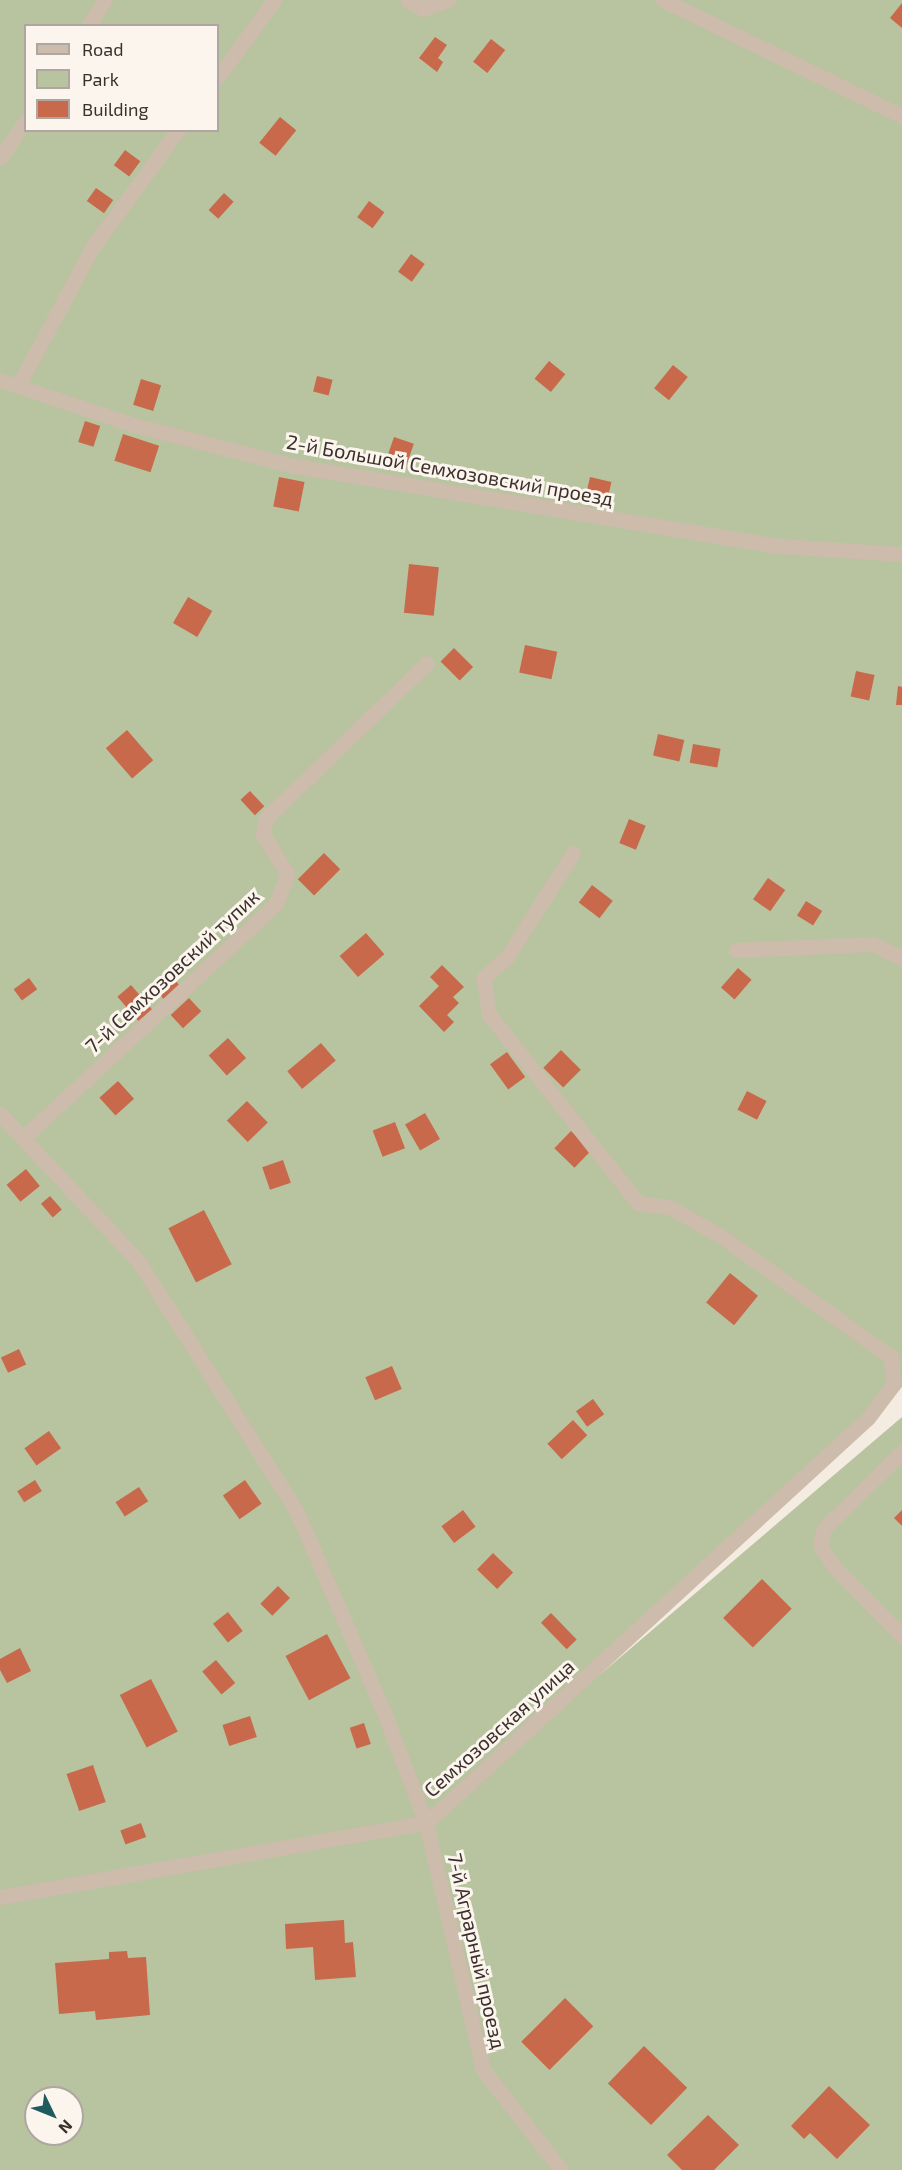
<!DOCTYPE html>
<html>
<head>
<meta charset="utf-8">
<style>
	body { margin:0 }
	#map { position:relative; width:902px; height:2170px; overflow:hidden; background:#f4ebe1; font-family:"Exo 2",sans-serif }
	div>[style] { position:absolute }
	.green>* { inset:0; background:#b8c4a0 }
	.building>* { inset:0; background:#c8694b; transform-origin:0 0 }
	.minor>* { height:15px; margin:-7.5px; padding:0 7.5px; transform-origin:7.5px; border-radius:7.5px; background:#cdbbac }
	span { translate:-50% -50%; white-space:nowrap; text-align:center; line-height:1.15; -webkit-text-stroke:6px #fbf5ee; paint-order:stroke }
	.street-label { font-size:20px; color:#3b302b }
	.legend { position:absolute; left:24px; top:24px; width:195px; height:108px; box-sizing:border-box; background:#fbf5ee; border:2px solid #aea6a0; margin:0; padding:8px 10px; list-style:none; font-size:18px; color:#3b302b }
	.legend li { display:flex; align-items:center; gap:12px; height:30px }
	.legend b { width:30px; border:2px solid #aea6a0 }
	.north { position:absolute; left:24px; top:2086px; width:60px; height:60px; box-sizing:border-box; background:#fbf5ee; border:2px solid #aea6a0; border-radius:50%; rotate:133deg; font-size:16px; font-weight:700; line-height:24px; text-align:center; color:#3b302b }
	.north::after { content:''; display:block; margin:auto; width:21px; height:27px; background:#1f5a5e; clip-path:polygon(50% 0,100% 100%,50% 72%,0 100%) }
</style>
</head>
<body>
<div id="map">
	<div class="green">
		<i style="clip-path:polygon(evenodd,0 0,902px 0,902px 1387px,447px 1805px,902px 1417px,902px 2170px,0 2170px,0 0,26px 26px,218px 26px,218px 130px,26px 130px,26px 26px,0 0,36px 2098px,72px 2098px,72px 2134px,36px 2134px,36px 2098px)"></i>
	</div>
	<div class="building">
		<i style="clip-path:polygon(902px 3px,902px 28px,890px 18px)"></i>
		<i style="clip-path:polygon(435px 37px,447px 45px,438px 58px,443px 62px,437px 72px,419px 58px)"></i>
		<i style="left:491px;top:39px;width:18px;height:29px;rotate:38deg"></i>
		<i style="left:280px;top:117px;width:21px;height:33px;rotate:39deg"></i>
		<i style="left:125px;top:150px;width:19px;height:19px;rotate:36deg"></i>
		<i style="left:96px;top:188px;width:21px;height:16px;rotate:35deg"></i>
		<i style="left:224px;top:193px;width:13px;height:23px;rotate:42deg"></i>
		<i style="left:369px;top:201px;width:19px;height:20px;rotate:36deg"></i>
		<i style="left:411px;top:254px;width:17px;height:22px;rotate:36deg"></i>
		<i style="left:549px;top:361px;width:21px;height:23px;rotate:39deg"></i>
		<i style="left:673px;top:365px;width:19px;height:30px;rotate:39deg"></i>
		<i style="left:317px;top:376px;width:16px;height:16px;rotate:14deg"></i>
		<i style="left:141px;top:379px;width:21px;height:27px;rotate:17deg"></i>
		<i style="left:85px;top:421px;width:16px;height:22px;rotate:18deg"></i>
		<i style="left:123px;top:434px;width:38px;height:28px;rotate:18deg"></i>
		<i style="left:394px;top:437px;width:21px;height:23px;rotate:19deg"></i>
		<i style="left:279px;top:477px;width:26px;height:30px;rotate:11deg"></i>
		<i style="left:590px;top:477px;width:22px;height:21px;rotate:13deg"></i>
		<i style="left:409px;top:564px;width:30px;height:49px;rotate:6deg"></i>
		<i style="left:188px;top:597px;width:28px;height:30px;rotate:30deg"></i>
		<i style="left:525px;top:645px;width:33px;height:28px;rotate:12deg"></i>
		<i style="left:454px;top:648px;width:27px;height:19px;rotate:45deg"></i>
		<i style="left:856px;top:671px;width:19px;height:26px;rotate:12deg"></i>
		<i style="clip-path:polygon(898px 686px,902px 687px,902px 705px,896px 705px)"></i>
		<i style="left:127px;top:730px;width:40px;height:28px;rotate:49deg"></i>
		<i style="left:658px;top:734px;width:27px;height:22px;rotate:13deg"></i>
		<i style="left:693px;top:744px;width:28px;height:19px;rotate:10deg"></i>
		<i style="left:250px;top:791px;width:21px;height:13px;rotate:47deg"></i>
		<i style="left:629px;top:819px;width:18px;height:26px;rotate:22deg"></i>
		<i style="left:324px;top:853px;width:23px;height:37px;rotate:45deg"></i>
		<i style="left:768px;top:878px;width:21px;height:26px;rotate:35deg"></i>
		<i style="left:592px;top:885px;width:26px;height:22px;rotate:37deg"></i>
		<i style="left:806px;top:901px;width:19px;height:17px;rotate:32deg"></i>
		<i style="left:366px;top:933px;width:28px;height:35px;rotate:49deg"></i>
		<i style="clip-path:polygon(442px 965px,464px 987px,453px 997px,459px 1003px,447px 1015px,454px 1022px,444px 1032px,419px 1006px,439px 986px,430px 977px)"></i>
		<i style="left:738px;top:968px;width:18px;height:26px;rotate:41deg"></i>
		<i style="left:169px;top:972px;width:18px;height:21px;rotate:52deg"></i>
		<i style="left:29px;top:978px;width:14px;height:19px;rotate:54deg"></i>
		<i style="left:131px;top:985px;width:32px;height:18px;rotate:49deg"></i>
		<i style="left:189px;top:998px;width:18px;height:25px;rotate:47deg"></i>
		<i style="left:228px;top:1038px;width:27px;height:26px;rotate:48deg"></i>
		<i style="left:321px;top:1043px;width:23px;height:44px;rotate:50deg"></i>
		<i style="left:561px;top:1050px;width:28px;height:25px;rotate:45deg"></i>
		<i style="left:507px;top:1052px;width:31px;height:21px;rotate:54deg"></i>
		<i style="left:118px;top:1081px;width:24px;height:25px;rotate:48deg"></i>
		<i style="left:747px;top:1091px;width:22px;height:21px;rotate:27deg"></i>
		<i style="left:247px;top:1101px;width:30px;height:28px;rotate:46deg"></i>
		<i style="left:425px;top:1113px;width:30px;height:23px;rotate:60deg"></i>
		<i style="left:395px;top:1122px;width:28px;height:24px;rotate:69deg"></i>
		<i style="left:571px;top:1131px;width:28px;height:24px;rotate:44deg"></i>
		<i style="left:283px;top:1160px;width:24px;height:22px;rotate:71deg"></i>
		<i style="left:26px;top:1169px;width:22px;height:25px;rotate:51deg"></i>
		<i style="left:50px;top:1196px;width:18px;height:12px;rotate:49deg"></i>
		<i style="left:204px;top:1210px;width:61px;height:40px;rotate:63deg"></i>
		<i style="left:730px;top:1273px;width:36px;height:38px;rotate:39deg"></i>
		<i style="left:19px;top:1349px;width:17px;height:20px;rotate:65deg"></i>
		<i style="left:392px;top:1366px;width:25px;height:29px;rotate:67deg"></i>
		<i style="left:593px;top:1399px;width:19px;height:21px;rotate:54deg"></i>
		<i style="left:573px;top:1420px;width:21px;height:35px;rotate:47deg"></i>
		<i style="left:49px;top:1431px;width:21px;height:30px;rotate:55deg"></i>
		<i style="left:35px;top:1480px;width:13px;height:21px;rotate:58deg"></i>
		<i style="left:245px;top:1480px;width:29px;height:27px;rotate:55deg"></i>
		<i style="left:139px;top:1487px;width:17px;height:28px;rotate:57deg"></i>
		<i style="left:463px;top:1510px;width:21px;height:27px;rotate:53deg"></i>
		<i style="clip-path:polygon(902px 1510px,902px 1526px,894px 1518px)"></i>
		<i style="left:493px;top:1553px;width:28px;height:23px;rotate:44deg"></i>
		<i style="left:762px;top:1579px;width:42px;height:55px;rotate:45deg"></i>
		<i style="left:278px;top:1586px;width:17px;height:25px;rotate:45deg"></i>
		<i style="left:228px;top:1612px;width:24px;height:19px;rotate:52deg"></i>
		<i style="left:551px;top:1613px;width:37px;height:14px;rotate:46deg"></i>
		<i style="left:327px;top:1634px;width:50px;height:47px;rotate:62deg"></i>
		<i style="clip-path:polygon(20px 1648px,31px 1671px,7px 1683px,0 1670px,0 1659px)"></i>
		<i style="left:216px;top:1660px;width:30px;height:18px;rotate:50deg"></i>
		<i style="left:151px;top:1679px;width:59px;height:35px;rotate:63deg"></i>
		<i style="left:250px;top:1716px;width:22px;height:29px;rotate:72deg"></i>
		<i style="left:364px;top:1723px;width:22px;height:15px;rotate:72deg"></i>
		<i style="left:93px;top:1765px;width:39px;height:28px;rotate:71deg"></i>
		<i style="left:141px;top:1823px;width:15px;height:22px;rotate:70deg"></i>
		<i style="clip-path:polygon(344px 1920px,345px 1943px,353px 1942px,356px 1977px,315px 1980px,313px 1947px,286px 1949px,285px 1924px)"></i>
		<i style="clip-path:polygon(127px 1951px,128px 1958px,146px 1957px,150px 2015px,96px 2020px,95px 2011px,59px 2014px,55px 1963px,109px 1959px,109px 1952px)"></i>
		<i style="left:565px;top:1998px;width:40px;height:62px;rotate:45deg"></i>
		<i style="left:644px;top:2046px;width:60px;height:52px;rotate:44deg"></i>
		<i style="clip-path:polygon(829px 2086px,870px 2125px,837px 2159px,810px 2133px,804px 2139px,791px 2126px)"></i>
		<i style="clip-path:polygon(708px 2115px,739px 2145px,714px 2170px,682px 2170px,667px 2155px)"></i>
	</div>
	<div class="minor">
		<i style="left:408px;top:0;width:17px;rotate:31deg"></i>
		<i style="left:423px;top:9px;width:27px;rotate:-20deg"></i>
		<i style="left:663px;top:0;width:266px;rotate:25.9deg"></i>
		<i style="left:88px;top:26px;width:31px;rotate:-57deg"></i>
		<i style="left:218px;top:77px;width:95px;rotate:-54deg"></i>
		<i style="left:0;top:158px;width:46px;rotate:-55.6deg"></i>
		<i style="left:0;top:380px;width:141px;rotate:18.6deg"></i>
		<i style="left:134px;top:425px;width:166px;rotate:14.3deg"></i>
		<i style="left:295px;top:466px;width:492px;rotate:9.4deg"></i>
		<i style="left:780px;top:546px;width:122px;rotate:3.8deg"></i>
		<i style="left:18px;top:386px;width:157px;rotate:-61.8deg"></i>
		<i style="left:92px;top:248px;width:146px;rotate:-53.9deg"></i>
		<i style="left:736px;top:950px;width:137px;rotate:-2.5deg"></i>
		<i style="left:873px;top:944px;width:32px;rotate:26deg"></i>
		<i style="left:0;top:1114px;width:203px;rotate:46.8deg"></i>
		<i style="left:139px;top:1262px;width:294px;rotate:57.7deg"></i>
		<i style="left:296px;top:1510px;width:220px;rotate:66.5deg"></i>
		<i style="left:384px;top:1712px;width:119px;rotate:69.3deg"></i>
		<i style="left:426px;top:1823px;width:253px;rotate:77deg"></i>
		<i style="left:483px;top:2070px;width:127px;rotate:52deg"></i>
		<i style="left:23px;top:1138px;width:345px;rotate:-42.8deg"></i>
		<i style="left:276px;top:904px;width:33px;rotate:-70deg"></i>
		<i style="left:287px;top:873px;width:45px;rotate:-122.3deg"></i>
		<i style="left:263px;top:835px;width:17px;rotate:-80deg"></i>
		<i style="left:266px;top:818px;width:223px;rotate:-43.9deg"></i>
		<i style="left:902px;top:1452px;width:109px;rotate:135.7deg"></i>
		<i style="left:824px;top:1528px;width:17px;rotate:103deg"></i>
		<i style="left:820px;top:1545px;width:27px;rotate:57deg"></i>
		<i style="left:835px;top:1568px;width:95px;rotate:45.4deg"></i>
		<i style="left:0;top:1897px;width:432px;rotate:-9.9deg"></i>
		<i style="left:426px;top:1823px;width:599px;rotate:-42.5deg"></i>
		<i style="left:868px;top:1418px;width:41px;rotate:-52.9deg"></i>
		<i style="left:893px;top:1385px;width:28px;rotate:-94deg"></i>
		<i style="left:891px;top:1357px;width:209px;rotate:-144.6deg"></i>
		<i style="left:721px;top:1236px;width:60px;rotate:-150.9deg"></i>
		<i style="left:669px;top:1207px;width:31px;rotate:-173deg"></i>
		<i style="left:638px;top:1203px;width:241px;rotate:-128.3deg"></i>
		<i style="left:489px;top:1014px;width:36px;rotate:-99deg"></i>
		<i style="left:483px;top:978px;width:32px;rotate:-41deg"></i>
		<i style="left:507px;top:957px;width:123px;rotate:-57.6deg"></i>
	</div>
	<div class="street-label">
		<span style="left:450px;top:470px;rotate:10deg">2-й Большой Семхозовский проезд</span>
		<span style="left:172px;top:971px;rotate:-43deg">7-й Семхозовский тупик</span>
		<span style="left:499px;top:1728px;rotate:-42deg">Семхозовская улица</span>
		<span style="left:477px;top:1951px;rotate:77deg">7-й Аграрный проезд</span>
	</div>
	<ul class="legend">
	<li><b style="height:8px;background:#cdbbac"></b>Road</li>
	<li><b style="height:16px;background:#b8c4a0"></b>Park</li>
	<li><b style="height:16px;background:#c8694b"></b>Building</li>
	</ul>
	<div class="north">N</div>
</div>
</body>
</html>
